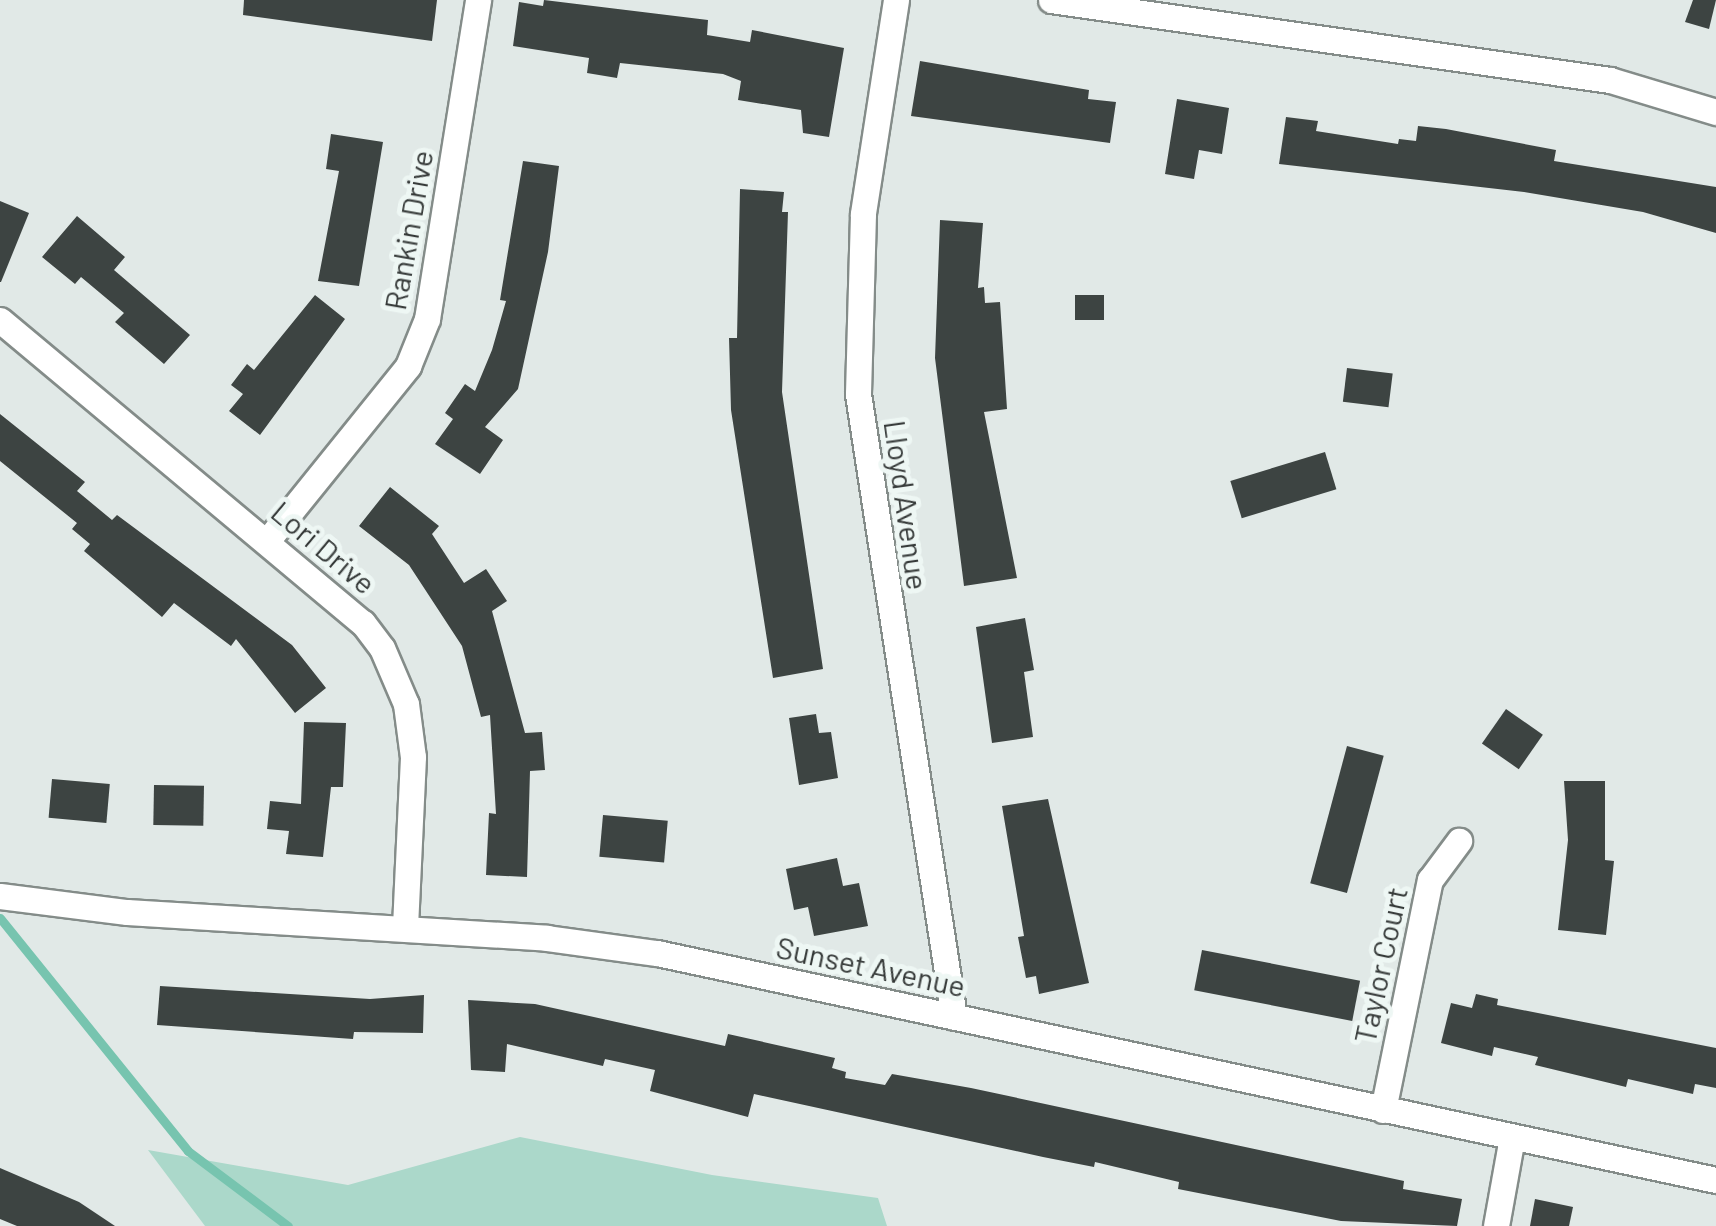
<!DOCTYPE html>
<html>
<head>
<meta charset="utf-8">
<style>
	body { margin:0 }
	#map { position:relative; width:1716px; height:1226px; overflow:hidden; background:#e1e9e7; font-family:Barlow,sans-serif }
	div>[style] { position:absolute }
	.green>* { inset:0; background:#abd8ca }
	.stream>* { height:9px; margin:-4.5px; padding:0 4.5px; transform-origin:4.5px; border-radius:4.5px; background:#77c4af }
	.building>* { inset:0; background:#3d4442; transform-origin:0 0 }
	.roads { filter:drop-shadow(2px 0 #848c89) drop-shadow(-2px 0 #848c89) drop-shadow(0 2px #848c89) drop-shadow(0 -2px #848c89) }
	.street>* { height:25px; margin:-12.5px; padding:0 12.5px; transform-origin:12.5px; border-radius:12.5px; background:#fff }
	span { translate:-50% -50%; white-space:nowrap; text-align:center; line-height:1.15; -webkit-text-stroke:10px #eef7f4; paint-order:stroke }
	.street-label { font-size:30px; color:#363a39 }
</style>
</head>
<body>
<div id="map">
	<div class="green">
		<i style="clip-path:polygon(520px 1137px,712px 1175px,878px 1198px,887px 1226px,205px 1226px,148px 1150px,348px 1185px)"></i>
	</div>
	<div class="stream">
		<i style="left:0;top:918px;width:299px;rotate:51.1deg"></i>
		<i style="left:188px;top:1151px;width:125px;rotate:36.9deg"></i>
	</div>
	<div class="building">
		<i style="clip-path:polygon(244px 0,437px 0,432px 41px,243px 15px)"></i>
		<i style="clip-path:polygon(544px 0,708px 20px,707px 35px,750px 42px,752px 30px,844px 48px,829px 137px,803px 133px,801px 110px,738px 100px,741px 81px,723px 74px,620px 63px,617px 78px,587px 73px,589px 58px,513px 46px,519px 2px,543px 6px)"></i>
		<i style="clip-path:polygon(1693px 0,1716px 0,1709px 29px,1685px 22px)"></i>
		<i style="clip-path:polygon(920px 61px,1089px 90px,1088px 99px,1116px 102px,1110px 143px,911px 116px)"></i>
		<i style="clip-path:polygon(1177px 99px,1229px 108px,1222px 154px,1199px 150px,1194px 179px,1165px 174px)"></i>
		<i style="clip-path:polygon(1286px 117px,1318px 121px,1316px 131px,1398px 144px,1399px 139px,1416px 141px,1418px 126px,1446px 129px,1556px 150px,1554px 161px,1716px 187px,1716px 233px,1643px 212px,1524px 192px,1279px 164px)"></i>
		<i style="clip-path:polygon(331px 134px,383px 142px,359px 286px,318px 281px,339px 171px,326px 169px)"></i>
		<i style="clip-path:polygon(523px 161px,559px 166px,548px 252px,518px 389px,485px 427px,503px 440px,480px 474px,435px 444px,453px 419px,445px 413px,465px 384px,475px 391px,492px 350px,506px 301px,500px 300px)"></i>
		<i style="clip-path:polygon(740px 189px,784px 192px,782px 212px,788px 212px,782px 392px,823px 669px,773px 678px,731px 410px,729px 338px,737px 338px)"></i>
		<i style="clip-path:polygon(0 201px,29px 213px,1px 282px,0 282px)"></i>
		<i style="clip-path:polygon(77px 216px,125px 257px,114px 270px,190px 335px,164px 364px,115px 322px,124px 313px,81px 277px,75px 284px,42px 257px)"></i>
		<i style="clip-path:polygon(940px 220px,983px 223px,978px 288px,984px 287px,985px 303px,1000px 302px,1007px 409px,984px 412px,1017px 578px,964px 586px,935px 358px)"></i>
		<i style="clip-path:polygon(315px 295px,345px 319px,260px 435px,229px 411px,243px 394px,231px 385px,247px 364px,254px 370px)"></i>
		<i style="left:1075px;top:295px;width:29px;height:25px"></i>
		<i style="left:1347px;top:368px;width:46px;height:34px;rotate:7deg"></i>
		<i style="clip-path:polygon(0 414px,85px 482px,77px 491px,112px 520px,117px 515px,292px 645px,326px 688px,295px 713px,236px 639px,231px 646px,174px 603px,162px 617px,84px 551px,90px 544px,72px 529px,77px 523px,0 461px)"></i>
		<i style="left:1325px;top:452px;width:39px;height:99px;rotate:73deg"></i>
		<i style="clip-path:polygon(390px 487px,439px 526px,432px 534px,464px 583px,486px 569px,507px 601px,492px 611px,525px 733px,542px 732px,545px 770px,530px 771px,527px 877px,486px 875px,489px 813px,496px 814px,490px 715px,481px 717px,462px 646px,409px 565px,359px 526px)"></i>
		<i style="clip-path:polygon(1025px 618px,1034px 670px,1024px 672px,1033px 737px,992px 743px,976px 627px)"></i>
		<i style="left:1506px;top:709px;width:45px;height:42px;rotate:35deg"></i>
		<i style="clip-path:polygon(816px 714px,819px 733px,831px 732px,838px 778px,799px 785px,789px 718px)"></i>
		<i style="clip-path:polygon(304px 722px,346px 723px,343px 787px,331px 787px,323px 857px,286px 854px,289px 831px,267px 829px,270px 801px,301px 804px)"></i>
		<i style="left:1347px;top:746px;width:38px;height:142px;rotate:15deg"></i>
		<i style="left:52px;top:779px;width:58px;height:39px;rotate:5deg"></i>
		<i style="clip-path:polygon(1564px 781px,1605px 781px,1605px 860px,1614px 861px,1606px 935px,1558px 930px,1568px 840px)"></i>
		<i style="left:154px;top:785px;width:50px;height:40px;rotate:1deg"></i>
		<i style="clip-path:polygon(1048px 799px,1089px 983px,1039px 994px,1036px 976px,1026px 978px,1018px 937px,1024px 936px,1002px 806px)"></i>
		<i style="left:603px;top:815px;width:65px;height:42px;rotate:5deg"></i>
		<i style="clip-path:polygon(837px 858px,843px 886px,859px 883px,868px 926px,814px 936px,808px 907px,794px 910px,786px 869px)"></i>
		<i style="left:1202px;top:950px;width:161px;height:41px;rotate:11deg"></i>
		<i style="clip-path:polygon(160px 986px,370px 999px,424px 995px,423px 1033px,354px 1032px,353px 1039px,157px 1025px)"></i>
		<i style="clip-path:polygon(1476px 994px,1498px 999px,1497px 1005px,1716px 1048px,1716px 1088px,1695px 1084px,1693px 1094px,1628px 1079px,1626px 1087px,1535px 1065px,1538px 1057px,1494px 1047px,1492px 1056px,1441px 1043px,1451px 1003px,1472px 1008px)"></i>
		<i style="clip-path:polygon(468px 1000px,535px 1004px,725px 1046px,728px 1034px,835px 1058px,832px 1068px,846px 1072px,845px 1078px,885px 1085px,892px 1074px,971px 1088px,1404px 1181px,1403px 1189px,1462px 1199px,1457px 1226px,1341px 1221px,1178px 1189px,1179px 1182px,1095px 1162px,1094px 1167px,1043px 1157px,754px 1094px,748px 1117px,650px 1091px,655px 1070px,605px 1059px,603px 1066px,507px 1044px,505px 1072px,471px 1070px)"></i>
		<i style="clip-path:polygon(0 1168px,79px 1202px,115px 1226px,17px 1226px,0 1219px)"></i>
		<i style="clip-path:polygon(1535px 1199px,1573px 1207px,1569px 1226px,1530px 1226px)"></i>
	</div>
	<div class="roads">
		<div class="street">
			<i style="left:896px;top:0;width:217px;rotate:98.8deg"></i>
			<i style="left:863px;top:214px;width:180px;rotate:91.6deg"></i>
			<i style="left:858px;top:394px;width:630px;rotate:81.24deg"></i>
			<i style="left:1051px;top:0;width:565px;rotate:8.14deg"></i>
			<i style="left:1610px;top:80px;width:111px;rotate:16.8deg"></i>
			<i style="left:0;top:320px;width:473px;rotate:39.9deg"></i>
			<i style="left:363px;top:623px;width:31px;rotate:53deg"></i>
			<i style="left:382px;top:648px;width:61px;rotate:66.8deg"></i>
			<i style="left:406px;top:704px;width:53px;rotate:82.5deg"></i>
			<i style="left:413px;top:757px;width:169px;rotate:92.7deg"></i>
			<i style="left:267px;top:541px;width:225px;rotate:-51.1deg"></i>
			<i style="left:408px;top:366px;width:51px;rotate:-68deg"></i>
			<i style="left:427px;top:319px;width:323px;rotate:-80.9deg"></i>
			<i style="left:0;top:896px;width:128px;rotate:7.2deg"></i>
			<i style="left:127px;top:912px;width:421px;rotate:3.5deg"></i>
			<i style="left:547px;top:938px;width:111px;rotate:7.8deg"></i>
			<i style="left:657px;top:953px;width:1083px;rotate:12.1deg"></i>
			<i style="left:1383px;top:1110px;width:235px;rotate:-78.5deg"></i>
			<i style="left:1430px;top:880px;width:49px;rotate:-53.4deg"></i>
			<i style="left:1496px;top:1226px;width:90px;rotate:-79.8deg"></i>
		</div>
	</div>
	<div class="street-label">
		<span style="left:408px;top:230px;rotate:-80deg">Rankin Drive</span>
		<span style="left:907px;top:505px;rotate:82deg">Lloyd Avenue</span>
		<span style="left:324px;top:547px;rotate:40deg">Lori Drive</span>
		<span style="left:1380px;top:965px;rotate:-78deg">Taylor Court</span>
		<span style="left:871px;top:966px;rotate:12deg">Sunset Avenue</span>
	</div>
</div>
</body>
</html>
